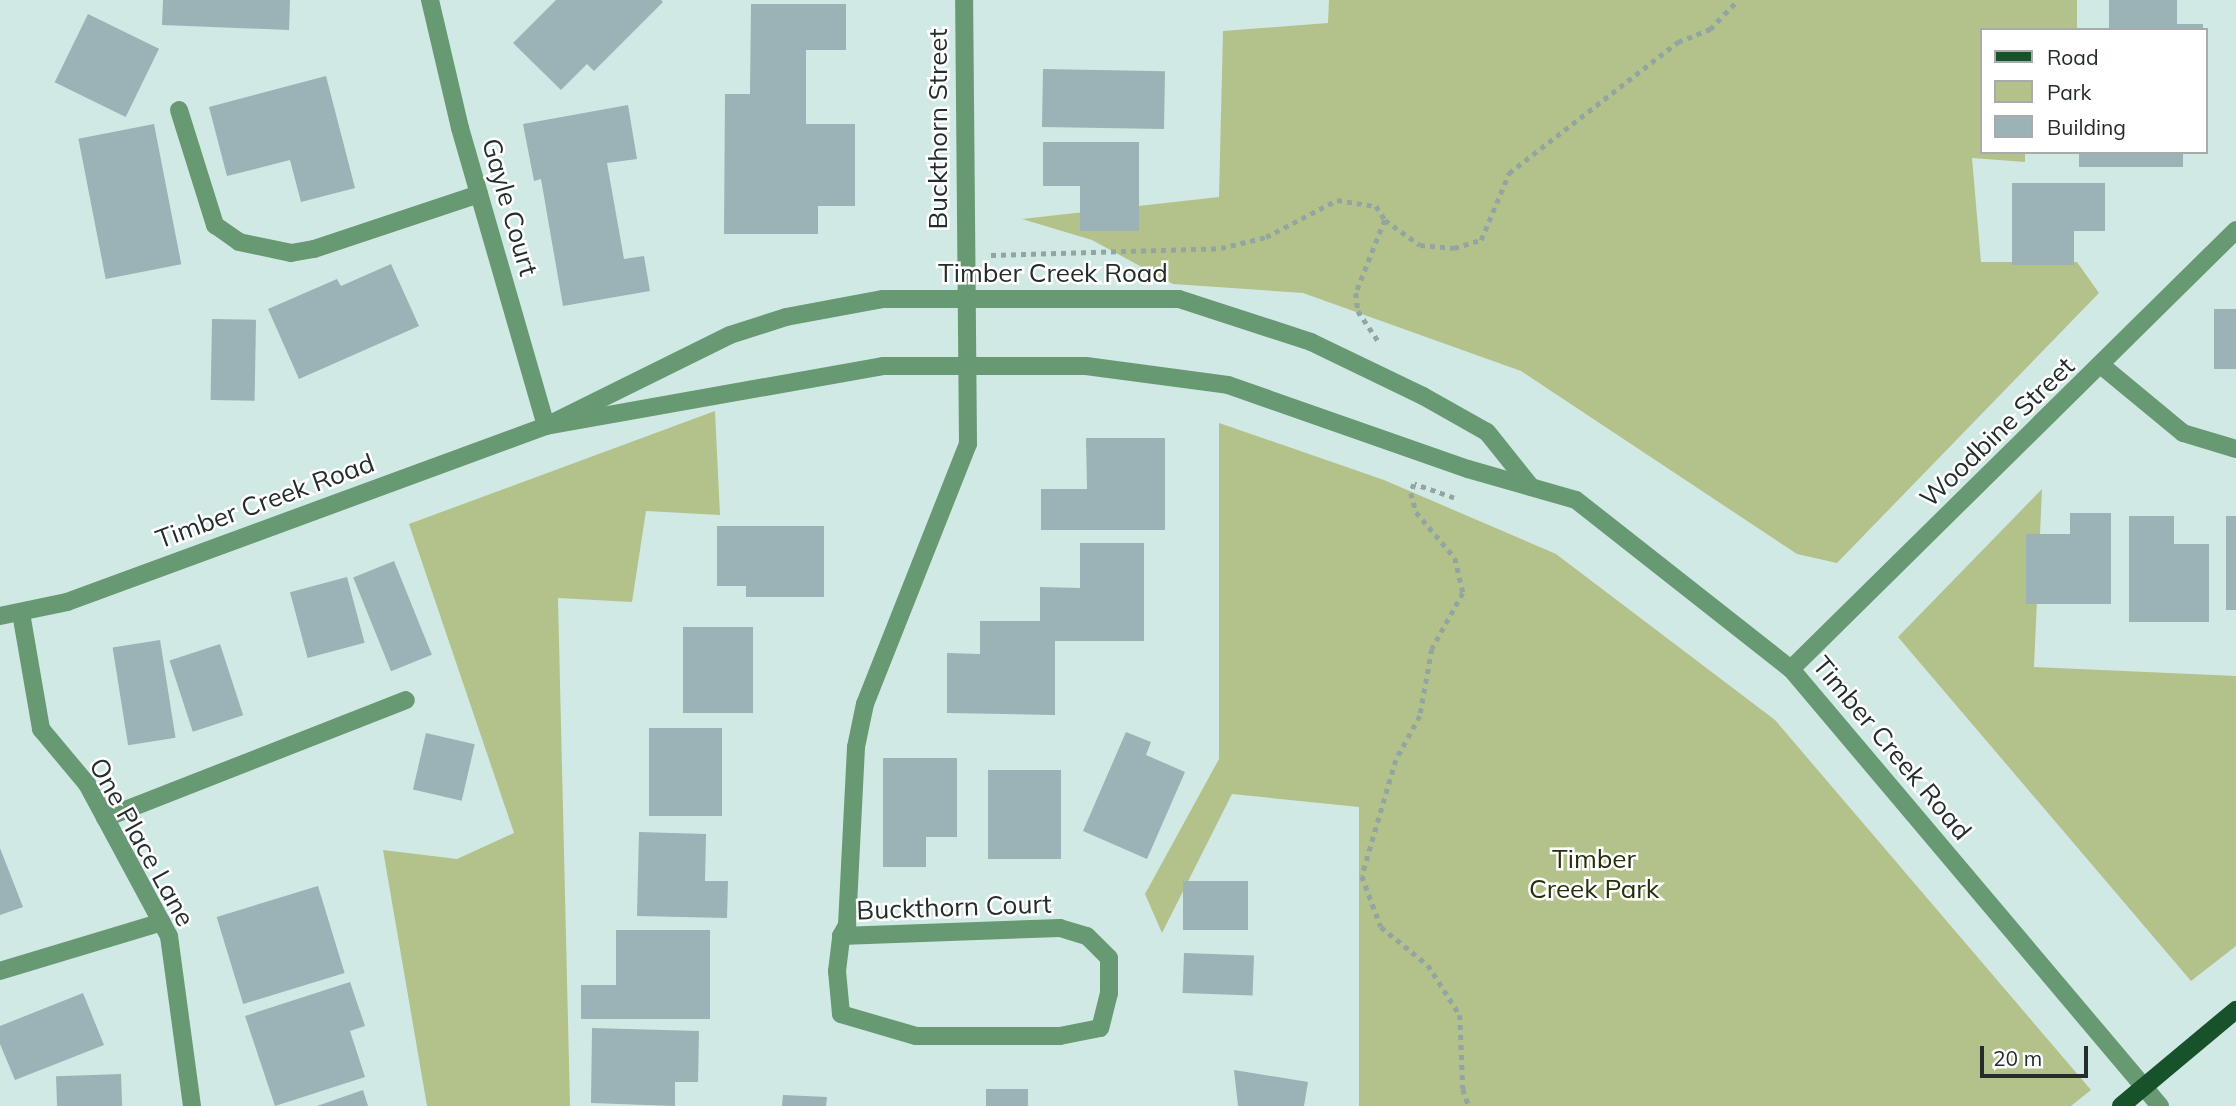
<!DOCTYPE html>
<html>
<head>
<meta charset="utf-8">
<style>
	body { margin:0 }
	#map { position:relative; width:2236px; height:1106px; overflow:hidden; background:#d1e9e4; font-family:Mulish,sans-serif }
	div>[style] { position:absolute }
	.green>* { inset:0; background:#b3c28a }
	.building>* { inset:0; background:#9bb2b6; transform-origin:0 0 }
	.path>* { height:4.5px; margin-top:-2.25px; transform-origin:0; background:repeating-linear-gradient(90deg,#92a5a1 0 5px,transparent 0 10px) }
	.minor>* { height:18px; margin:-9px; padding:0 9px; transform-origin:9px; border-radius:9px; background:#679973 }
	.major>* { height:18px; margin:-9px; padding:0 9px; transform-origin:9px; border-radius:9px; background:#17522b }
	span { translate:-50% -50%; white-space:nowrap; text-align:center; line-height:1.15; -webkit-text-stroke:5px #fff; paint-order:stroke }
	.street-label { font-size:26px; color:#242d2b }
	.park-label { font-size:26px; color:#272f0a }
	.legend { position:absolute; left:1980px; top:28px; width:228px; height:126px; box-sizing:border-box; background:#fff; border:2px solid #a7abaa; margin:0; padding:9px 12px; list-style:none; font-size:21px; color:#242d2b }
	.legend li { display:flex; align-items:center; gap:14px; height:35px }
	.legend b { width:35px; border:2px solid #a7abaa }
	.scale { position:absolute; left:1980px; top:1046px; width:108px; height:32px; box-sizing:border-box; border:4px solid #242d2b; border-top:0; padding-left:9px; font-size:21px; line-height:24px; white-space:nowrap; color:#242d2b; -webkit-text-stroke:5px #fff; paint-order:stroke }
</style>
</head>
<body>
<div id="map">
	<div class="green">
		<i style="clip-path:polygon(1329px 0,2077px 0,2077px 30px,1982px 30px,1982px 152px,2025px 152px,2025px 162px,1972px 158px,1981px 262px,2077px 262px,2099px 293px,1837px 563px,1797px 554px,1521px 371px,1303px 293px,1173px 284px,1092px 240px,1022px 219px,1219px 197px,1223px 31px,1328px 23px)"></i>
		<i style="clip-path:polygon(715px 411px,720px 515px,646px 511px,632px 602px,558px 598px,570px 1106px,427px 1106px,383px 850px,457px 859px,514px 833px,409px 524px)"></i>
		<i style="clip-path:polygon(1219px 423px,1384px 480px,1556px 554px,1775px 720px,2091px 1090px,2071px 1106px,1359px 1106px,1359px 807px,1232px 794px,1162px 933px,1145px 894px,1219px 759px)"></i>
		<i style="clip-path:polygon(2042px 489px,2034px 667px,2236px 676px,2236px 946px,2191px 981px,1898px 637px)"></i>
	</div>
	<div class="building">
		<i style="clip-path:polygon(163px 0,290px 0,289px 30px,162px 25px)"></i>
		<i style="clip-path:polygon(556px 0,661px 0,663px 2px,594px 71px,587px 64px,561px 90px,513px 43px)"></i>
		<i style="clip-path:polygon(2109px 0,2177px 0,2177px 24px,2203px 24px,2203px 30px,2109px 30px)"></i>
		<i style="clip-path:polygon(751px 4px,846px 4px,846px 50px,806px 50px,806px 124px,855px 124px,855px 206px,818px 206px,818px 234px,724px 234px,725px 94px,750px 94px)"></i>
		<i style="left:88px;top:14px;width:79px;height:76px;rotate:26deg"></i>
		<i style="left:1043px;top:69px;width:122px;height:58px;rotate:1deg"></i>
		<i style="clip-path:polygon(326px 76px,355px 188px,301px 202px,290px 160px,227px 176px,209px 107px)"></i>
		<i style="clip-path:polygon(628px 105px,637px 159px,607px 163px,624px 259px,644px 256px,650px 291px,563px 306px,541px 179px,534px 181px,523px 124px)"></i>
		<i style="left:154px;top:124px;width:143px;height:77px;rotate:79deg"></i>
		<i style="clip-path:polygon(1043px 142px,1139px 142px,1139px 231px,1080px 231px,1080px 186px,1043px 186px)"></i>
		<i style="left:2079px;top:152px;width:104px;height:15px"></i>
		<i style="clip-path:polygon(2012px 183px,2105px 183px,2105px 231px,2074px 231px,2074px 265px,2012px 265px)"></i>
		<i style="clip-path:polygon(391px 264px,419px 326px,299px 379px,268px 309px,337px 279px,341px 286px)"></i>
		<i style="left:2214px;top:309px;width:22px;height:60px"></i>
		<i style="left:212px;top:319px;width:44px;height:81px;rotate:1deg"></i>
		<i style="clip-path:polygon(1086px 438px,1165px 438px,1165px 530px,1041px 530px,1041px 489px,1087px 489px)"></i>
		<i style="clip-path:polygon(2070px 513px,2111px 513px,2111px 604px,2026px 604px,2026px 534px,2070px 534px)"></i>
		<i style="clip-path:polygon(2129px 516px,2174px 516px,2174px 544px,2209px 544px,2209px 622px,2129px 622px)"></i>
		<i style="left:2226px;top:516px;width:10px;height:94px"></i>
		<i style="clip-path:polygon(717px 526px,824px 526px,824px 597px,746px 597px,746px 586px,717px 586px)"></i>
		<i style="clip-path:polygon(1080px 543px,1144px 543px,1144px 641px,1055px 641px,1055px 715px,947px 713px,947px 653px,980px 654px,980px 621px,1040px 621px,1040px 587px,1080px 588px)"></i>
		<i style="left:394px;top:561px;width:101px;height:44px;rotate:68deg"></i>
		<i style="left:347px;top:577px;width:68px;height:59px;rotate:75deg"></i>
		<i style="left:683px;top:627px;width:70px;height:86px"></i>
		<i style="left:160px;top:640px;width:99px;height:48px;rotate:81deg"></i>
		<i style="left:220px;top:644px;width:75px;height:53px;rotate:72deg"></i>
		<i style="left:649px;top:728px;width:73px;height:88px"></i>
		<i style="clip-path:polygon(1126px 732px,1151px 742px,1146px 755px,1185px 772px,1147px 859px,1083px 831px)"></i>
		<i style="left:426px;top:733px;width:50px;height:58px;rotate:13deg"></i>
		<i style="clip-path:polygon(883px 758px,957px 758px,957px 837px,926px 837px,926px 867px,883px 867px)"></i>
		<i style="left:988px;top:770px;width:73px;height:89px"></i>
		<i style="clip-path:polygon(639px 832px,706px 834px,705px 881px,728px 881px,727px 918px,637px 916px)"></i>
		<i style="clip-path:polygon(0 848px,23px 907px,0 915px)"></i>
		<i style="left:1183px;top:881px;width:65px;height:49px"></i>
		<i style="left:318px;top:886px;width:91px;height:106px;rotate:73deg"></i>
		<i style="clip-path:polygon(616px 930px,710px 930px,710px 1019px,581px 1019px,581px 985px,616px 985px)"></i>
		<i style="left:1184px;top:953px;width:70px;height:40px;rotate:2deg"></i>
		<i style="clip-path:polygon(350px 982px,365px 1026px,350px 1031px,365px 1077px,275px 1106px,245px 1016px)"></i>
		<i style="clip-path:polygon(83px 993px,104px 1045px,15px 1080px,0 1044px,0 1026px)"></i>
		<i style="clip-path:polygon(592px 1028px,699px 1031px,698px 1082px,675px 1082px,675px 1106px,591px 1103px)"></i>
		<i style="clip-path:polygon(1234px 1070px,1308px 1082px,1304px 1106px,1238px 1106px)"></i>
		<i style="left:121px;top:1074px;width:32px;height:65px;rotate:88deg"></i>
		<i style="left:986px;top:1089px;width:42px;height:17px"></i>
		<i style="clip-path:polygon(363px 1090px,368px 1106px,317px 1106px)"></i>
		<i style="clip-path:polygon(783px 1095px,827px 1097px,826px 1106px,782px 1106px)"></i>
	</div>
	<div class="path">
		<i style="left:1385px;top:220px;width:43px;rotate:35.5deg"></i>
		<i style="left:1420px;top:245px;width:34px;rotate:5deg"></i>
		<i style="left:1454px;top:248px;width:28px;rotate:-17deg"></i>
		<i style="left:1481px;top:240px;width:73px;rotate:-67.3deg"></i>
		<i style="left:1509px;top:173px;width:214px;rotate:-37.8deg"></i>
		<i style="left:1678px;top:42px;width:35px;rotate:-22deg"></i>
		<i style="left:1710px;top:29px;width:40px;rotate:-46deg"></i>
		<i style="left:991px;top:255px;width:230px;rotate:-1.7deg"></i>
		<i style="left:1221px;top:248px;width:46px;rotate:-13.7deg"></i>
		<i style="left:1266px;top:237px;width:80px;rotate:-27.5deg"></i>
		<i style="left:1337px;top:200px;width:39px;rotate:9deg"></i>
		<i style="left:1376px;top:206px;width:17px;rotate:57deg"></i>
		<i style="left:1385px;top:220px;width:79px;rotate:111.7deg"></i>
		<i style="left:1356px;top:293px;width:18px;rotate:84deg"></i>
		<i style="left:1358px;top:311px;width:37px;rotate:56deg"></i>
		<i style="left:1454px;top:498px;width:42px;rotate:-160.7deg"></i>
		<i style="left:1414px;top:484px;width:9px;rotate:108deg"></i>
		<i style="left:1411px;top:493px;width:20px;rotate:75deg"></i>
		<i style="left:1416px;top:512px;width:60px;rotate:49.7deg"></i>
		<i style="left:1455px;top:558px;width:36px;rotate:77deg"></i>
		<i style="left:1463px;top:593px;width:64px;rotate:119deg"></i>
		<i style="left:1432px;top:649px;width:68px;rotate:100.2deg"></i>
		<i style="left:1420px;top:716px;width:50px;rotate:118.6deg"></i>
		<i style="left:1396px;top:760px;width:121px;rotate:106.3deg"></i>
		<i style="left:1362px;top:876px;width:54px;rotate:69.6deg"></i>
		<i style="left:1381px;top:927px;width:60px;rotate:39deg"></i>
		<i style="left:1428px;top:965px;width:59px;rotate:57.4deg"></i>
		<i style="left:1460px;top:1015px;width:74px;rotate:87.7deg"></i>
		<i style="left:1463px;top:1089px;width:18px;rotate:71deg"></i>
	</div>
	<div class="minor">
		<i style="left:430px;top:0;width:131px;rotate:76.8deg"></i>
		<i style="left:460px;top:128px;width:310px;rotate:73.9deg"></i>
		<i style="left:179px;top:110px;width:121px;rotate:72.6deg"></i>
		<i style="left:215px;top:225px;width:29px;rotate:35deg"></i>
		<i style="left:239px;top:242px;width:53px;rotate:11.9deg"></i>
		<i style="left:291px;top:253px;width:23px;rotate:-10deg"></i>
		<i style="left:314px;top:249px;width:174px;rotate:-18.4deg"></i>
		<i style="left:2102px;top:366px;width:105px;rotate:39.6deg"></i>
		<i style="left:2183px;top:433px;width:55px;rotate:16.8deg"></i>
		<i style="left:546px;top:426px;width:342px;rotate:-10.1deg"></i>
		<i style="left:883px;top:366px;width:203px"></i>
		<i style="left:1086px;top:366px;width:143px;rotate:7.6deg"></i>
		<i style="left:1228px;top:385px;width:254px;rotate:19.3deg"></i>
		<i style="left:1468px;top:469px;width:112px;rotate:16deg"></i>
		<i style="left:1576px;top:500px;width:273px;rotate:38.2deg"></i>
		<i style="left:1791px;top:669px;width:572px;rotate:49.82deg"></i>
		<i style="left:21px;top:613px;width:118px;rotate:80.2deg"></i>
		<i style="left:41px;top:729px;width:72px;rotate:50.1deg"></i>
		<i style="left:87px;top:784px;width:173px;rotate:61.7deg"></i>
		<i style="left:169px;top:936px;width:172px;rotate:82.3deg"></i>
		<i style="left:0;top:616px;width:68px;rotate:-11.8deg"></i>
		<i style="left:67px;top:602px;width:510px;rotate:-20.17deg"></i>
		<i style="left:546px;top:426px;width:205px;rotate:-26.3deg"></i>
		<i style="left:730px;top:335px;width:59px;rotate:-17.8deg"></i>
		<i style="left:786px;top:317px;width:99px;rotate:-10.5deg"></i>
		<i style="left:883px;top:299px;width:296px"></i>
		<i style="left:1179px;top:299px;width:139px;rotate:18deg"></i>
		<i style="left:1311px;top:342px;width:124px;rotate:25.7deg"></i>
		<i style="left:1423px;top:396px;width:73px;rotate:29.4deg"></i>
		<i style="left:1487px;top:432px;width:70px;rotate:51.3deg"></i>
		<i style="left:1791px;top:669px;width:625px;rotate:-44.61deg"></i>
		<i style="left:105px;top:818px;width:323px;rotate:-21.4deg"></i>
		<i style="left:841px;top:936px;width:219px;rotate:-2.1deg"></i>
		<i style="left:1060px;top:928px;width:28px;rotate:17deg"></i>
		<i style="left:1087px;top:936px;width:31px;rotate:45deg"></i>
		<i style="left:1109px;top:958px;width:35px;rotate:90deg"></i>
		<i style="left:1109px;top:993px;width:36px;rotate:104deg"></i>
		<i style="left:1100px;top:1028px;width:41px;rotate:168.7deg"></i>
		<i style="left:1060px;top:1036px;width:144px;rotate:180deg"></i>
		<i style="left:916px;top:1036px;width:78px;rotate:-163.7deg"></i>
		<i style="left:841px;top:1014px;width:43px;rotate:-95.3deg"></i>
		<i style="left:837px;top:971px;width:35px;rotate:-83deg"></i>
		<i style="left:841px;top:936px;width:13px;rotate:-61deg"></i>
		<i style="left:847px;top:925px;width:178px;rotate:-87.1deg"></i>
		<i style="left:856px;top:747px;width:44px;rotate:-78.2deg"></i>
		<i style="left:865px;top:704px;width:280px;rotate:-68.4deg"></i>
		<i style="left:968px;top:444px;width:444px;rotate:-90.5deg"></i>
		<i style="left:0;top:971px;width:169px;rotate:-16.8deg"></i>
	</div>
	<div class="major">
		<i style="left:2121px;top:1106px;width:150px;rotate:-39.9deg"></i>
	</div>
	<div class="street-label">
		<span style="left:938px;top:129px;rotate:-90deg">Buckthorn Street</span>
		<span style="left:510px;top:207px;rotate:74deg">Gayle Court</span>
		<span style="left:1053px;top:273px">Timber Creek Road</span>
		<span style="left:1997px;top:432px;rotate:-44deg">Woodbine Street</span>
		<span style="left:265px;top:501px;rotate:-20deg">Timber Creek Road</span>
		<span style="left:1892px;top:748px;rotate:50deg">Timber Creek Road</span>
		<span style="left:142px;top:842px;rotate:61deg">One Place Lane</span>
		<span style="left:954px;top:907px;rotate:-2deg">Buckthorn Court</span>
	</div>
	<div class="park-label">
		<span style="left:1594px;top:874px">Timber<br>Creek Park</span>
	</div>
	<ul class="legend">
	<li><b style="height:9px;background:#17522b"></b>Road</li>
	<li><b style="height:19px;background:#b3c28a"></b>Park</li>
	<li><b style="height:19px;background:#9bb2b6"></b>Building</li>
	</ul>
	<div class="scale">20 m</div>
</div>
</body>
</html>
